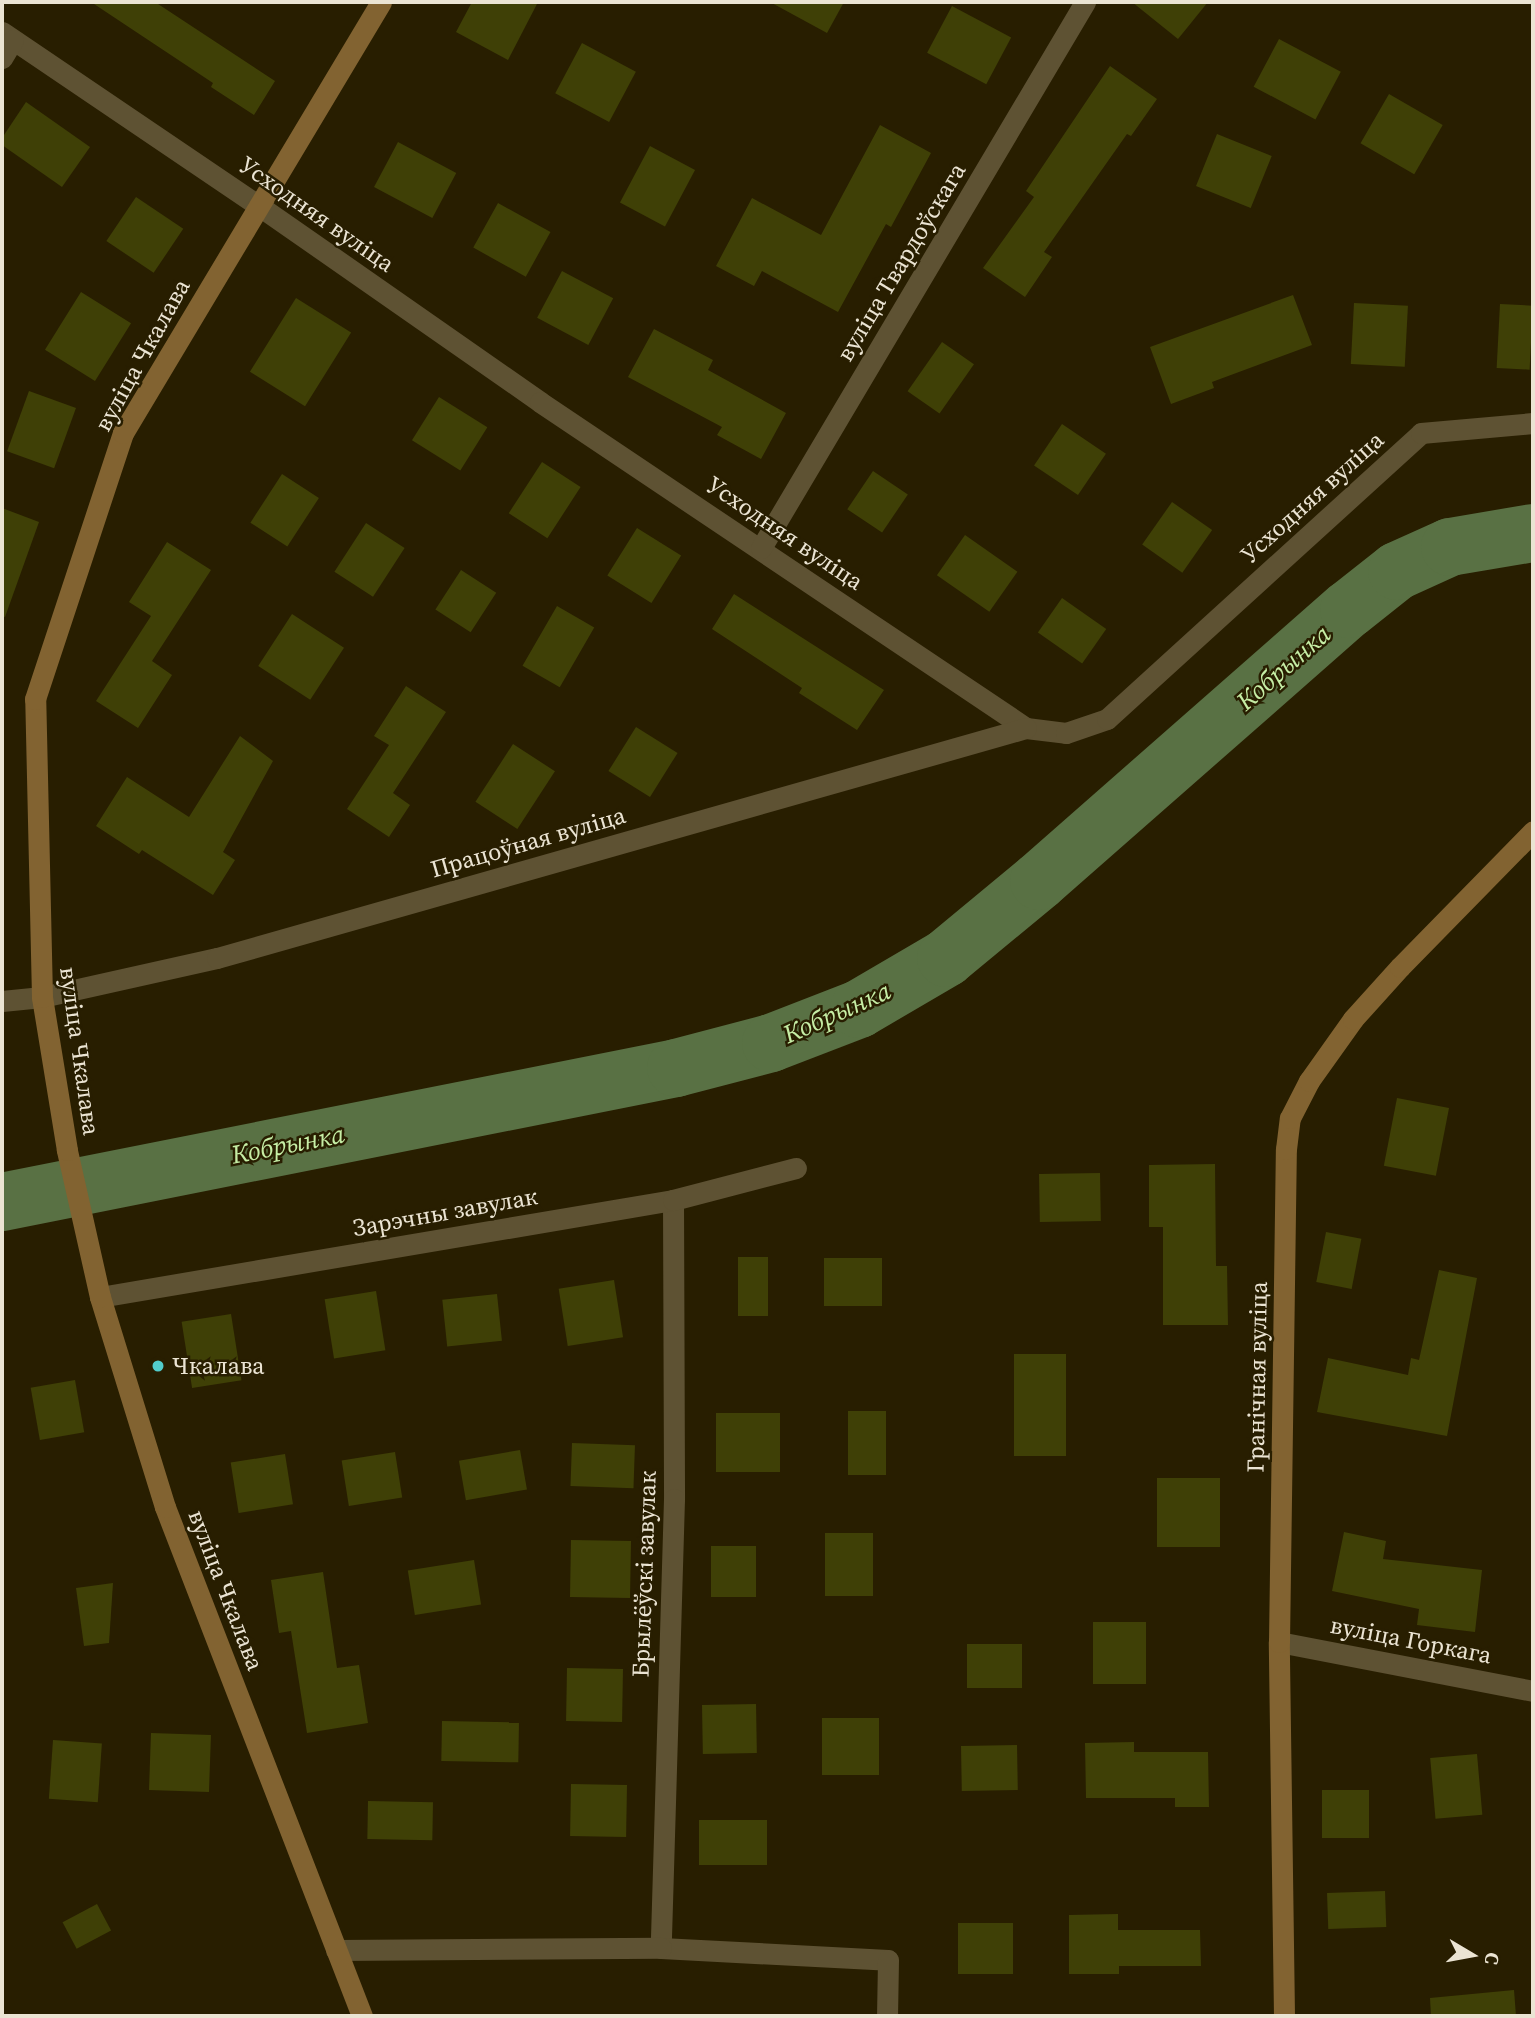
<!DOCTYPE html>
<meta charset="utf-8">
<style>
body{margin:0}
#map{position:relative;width:1535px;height:2018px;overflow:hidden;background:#281e00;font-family:"Source Serif 4",serif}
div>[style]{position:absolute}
.river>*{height:58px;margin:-29px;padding:0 29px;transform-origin:29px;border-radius:29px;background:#597144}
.building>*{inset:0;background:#3f4006;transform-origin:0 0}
.street>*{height:21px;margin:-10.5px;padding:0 10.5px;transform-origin:10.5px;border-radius:10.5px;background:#5e5233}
.secondary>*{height:21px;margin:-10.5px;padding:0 10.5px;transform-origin:10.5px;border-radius:10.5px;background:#826331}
.dots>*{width:19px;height:19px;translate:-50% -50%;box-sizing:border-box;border:4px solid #281e00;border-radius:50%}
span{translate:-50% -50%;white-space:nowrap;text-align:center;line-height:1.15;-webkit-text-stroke:5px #281e00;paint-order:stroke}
.street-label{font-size:24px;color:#ebe4d3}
.poi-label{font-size:24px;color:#ebe4d3}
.left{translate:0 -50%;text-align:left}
.water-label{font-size:26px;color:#c6eea5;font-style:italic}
.frame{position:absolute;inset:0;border:4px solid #ebe4d3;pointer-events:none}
.north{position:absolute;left:1437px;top:1920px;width:70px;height:70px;-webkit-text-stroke:5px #281e00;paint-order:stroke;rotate:100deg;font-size:19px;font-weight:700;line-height:28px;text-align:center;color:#ebe4d3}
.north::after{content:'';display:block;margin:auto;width:24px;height:32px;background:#ebe4d3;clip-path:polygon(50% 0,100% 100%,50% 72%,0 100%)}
</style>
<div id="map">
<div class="river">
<i style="left:2px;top:1202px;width:687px;rotate:-11.24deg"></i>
<i style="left:676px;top:1068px;width:98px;rotate:-14.7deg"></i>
<i style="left:771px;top:1043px;width:94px;rotate:-21.1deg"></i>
<i style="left:859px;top:1009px;width:101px;rotate:-30.4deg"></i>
<i style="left:946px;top:958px;width:121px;rotate:-39.6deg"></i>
<i style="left:1039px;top:881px;width:412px;rotate:-41.3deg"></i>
<i style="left:1349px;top:609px;width:61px;rotate:-38.4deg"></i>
<i style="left:1397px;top:571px;width:58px;rotate:-24.4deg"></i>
<i style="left:1450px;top:547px;width:84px;rotate:-9.6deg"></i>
</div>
<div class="building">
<i style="clip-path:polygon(91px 2px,155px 2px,275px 81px,254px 115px,211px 87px,213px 83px)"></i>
<i style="clip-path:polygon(472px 2px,538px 2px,508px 60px,456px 32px)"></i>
<i style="clip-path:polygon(770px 2px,844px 2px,827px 33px)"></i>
<i style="clip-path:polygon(1132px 2px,1208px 2px,1178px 39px)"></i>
<i style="left:952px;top:6px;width:67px;height:53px;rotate:28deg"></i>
<i style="left:1279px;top:39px;width:70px;height:54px;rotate:28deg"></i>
<i style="left:582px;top:43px;width:61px;height:57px;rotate:28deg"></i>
<i style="clip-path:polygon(1110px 66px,1157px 99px,1131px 136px,1127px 134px,1044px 252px,1052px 257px,1025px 297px,983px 268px,1034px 197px,1026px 191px)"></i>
<i style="left:1389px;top:94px;width:62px;height:57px;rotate:30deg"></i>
<i style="clip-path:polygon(26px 102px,90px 147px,62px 187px,2px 145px,2px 138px)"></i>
<i style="clip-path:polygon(880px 125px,931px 153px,891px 227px,886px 224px,838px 312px,762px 271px,754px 286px,716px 266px,752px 198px,821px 235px)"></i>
<i style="left:1217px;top:134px;width:59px;height:56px;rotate:22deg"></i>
<i style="left:398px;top:142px;width:66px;height:51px;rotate:28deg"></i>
<i style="left:650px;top:146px;width:51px;height:64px;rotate:28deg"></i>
<i style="left:136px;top:197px;width:57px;height:53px;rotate:34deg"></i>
<i style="left:498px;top:203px;width:60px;height:51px;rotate:29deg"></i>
<i style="left:562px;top:271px;width:58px;height:53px;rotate:28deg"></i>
<i style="left:81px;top:292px;width:59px;height:68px;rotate:32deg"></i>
<i style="clip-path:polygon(1293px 295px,1312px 345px,1212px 382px,1214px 388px,1171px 404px,1150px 347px)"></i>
<i style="left:296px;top:298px;width:65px;height:87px;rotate:32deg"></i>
<i style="left:1354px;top:303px;width:54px;height:61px;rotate:3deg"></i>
<i style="left:1500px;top:304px;width:33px;height:64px;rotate:3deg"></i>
<i style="clip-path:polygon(654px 329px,713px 360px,708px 370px,786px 413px,761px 459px,717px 435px,722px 427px,628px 377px)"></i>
<i style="left:942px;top:342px;width:39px;height:60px;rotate:35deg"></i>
<i style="left:29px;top:391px;width:50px;height:64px;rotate:20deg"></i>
<i style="left:439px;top:397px;width:57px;height:51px;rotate:32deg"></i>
<i style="left:1062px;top:424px;width:53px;height:50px;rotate:34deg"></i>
<i style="left:542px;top:462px;width:46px;height:61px;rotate:33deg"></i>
<i style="left:873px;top:471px;width:42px;height:46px;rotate:34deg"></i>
<i style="left:282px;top:474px;width:44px;height:58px;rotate:33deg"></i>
<i style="left:1172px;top:502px;width:49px;height:52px;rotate:35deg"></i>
<i style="clip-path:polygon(2px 508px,39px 522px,5px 617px,2px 616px)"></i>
<i style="left:366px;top:523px;width:46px;height:58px;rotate:33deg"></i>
<i style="left:637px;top:528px;width:52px;height:56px;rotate:32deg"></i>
<i style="left:965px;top:535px;width:64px;height:49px;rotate:35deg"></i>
<i style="clip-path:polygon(167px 542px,211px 570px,152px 661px,172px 675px,138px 728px,96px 701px,151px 616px,129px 602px)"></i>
<i style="left:461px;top:570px;width:42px;height:47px;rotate:33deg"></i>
<i style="clip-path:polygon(734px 594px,884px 690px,857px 730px,799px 693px,802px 688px,712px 629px)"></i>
<i style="left:1062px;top:598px;width:54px;height:42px;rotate:35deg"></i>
<i style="left:557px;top:606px;width:43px;height:69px;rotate:30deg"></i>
<i style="left:292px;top:614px;width:62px;height:62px;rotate:33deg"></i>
<i style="clip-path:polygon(406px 686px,446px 712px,393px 793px,410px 805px,389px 837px,347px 809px,389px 745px,374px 736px)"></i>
<i style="left:636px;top:727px;width:49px;height:52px;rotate:32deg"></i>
<i style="clip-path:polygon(240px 736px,273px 761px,223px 852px,235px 860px,213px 895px,142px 850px,139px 854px,96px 826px,127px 777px,189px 817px)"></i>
<i style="left:513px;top:744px;width:50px;height:69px;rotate:33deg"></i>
<i style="left:1397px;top:1098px;width:53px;height:69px;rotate:11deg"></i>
<i style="clip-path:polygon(1215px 1164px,1216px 1266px,1227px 1266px,1228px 1325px,1163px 1325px,1163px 1227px,1149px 1227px,1149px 1165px)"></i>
<i style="left:1100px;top:1173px;width:48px;height:61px;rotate:89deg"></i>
<i style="left:1326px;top:1232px;width:36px;height:51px;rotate:11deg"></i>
<i style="left:738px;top:1257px;width:30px;height:59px"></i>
<i style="left:824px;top:1258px;width:58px;height:48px"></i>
<i style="clip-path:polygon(1439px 1270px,1477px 1278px,1447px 1436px,1317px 1412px,1328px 1358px,1408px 1375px,1411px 1358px,1419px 1360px)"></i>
<i style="left:614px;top:1280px;width:58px;height:56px;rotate:81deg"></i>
<i style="left:376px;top:1291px;width:60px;height:52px;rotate:81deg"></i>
<i style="left:497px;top:1294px;width:47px;height:55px;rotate:84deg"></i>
<i style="left:231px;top:1314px;width:67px;height:50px;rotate:81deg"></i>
<i style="left:1014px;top:1354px;width:52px;height:102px"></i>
<i style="left:75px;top:1380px;width:53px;height:45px;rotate:80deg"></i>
<i style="left:848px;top:1411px;width:38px;height:64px"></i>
<i style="left:716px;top:1413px;width:64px;height:59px"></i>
<i style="left:572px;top:1443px;width:63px;height:43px;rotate:2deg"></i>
<i style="left:520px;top:1450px;width:40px;height:62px;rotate:80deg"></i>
<i style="left:395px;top:1452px;width:46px;height:54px;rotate:81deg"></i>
<i style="left:285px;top:1454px;width:51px;height:55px;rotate:81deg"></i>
<i style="left:1157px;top:1478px;width:63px;height:69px"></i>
<i style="clip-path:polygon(1344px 1532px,1386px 1541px,1383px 1559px,1482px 1570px,1475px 1632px,1417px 1625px,1419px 1609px,1332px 1591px)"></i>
<i style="left:825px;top:1533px;width:48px;height:63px"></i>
<i style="left:571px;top:1540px;width:60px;height:57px;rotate:1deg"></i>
<i style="left:711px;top:1546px;width:45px;height:51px"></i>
<i style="left:474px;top:1560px;width:45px;height:67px;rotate:81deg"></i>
<i style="clip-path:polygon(323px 1572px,337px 1668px,359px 1665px,368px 1723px,307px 1733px,291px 1631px,279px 1633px,271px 1580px)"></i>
<i style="clip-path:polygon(113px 1583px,109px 1643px,84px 1646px,76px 1588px)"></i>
<i style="left:1146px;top:1622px;width:62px;height:53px;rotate:90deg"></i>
<i style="left:1022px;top:1644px;width:44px;height:55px;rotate:90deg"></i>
<i style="left:567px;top:1668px;width:56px;height:53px;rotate:1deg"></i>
<i style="left:756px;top:1704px;width:49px;height:54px;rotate:89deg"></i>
<i style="left:879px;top:1718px;width:57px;height:57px;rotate:90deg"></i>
<i style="left:442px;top:1721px;width:77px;height:40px;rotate:1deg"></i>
<i style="left:151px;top:1733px;width:60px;height:57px;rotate:2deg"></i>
<i style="left:53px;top:1740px;width:49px;height:59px;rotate:4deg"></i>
<i style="clip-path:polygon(1134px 1742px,1134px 1752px,1208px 1752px,1209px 1807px,1175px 1807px,1175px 1798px,1086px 1798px,1085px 1743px)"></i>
<i style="left:1017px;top:1745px;width:45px;height:56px;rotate:89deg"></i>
<i style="left:1477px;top:1754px;width:61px;height:47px;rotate:85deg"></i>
<i style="left:571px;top:1784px;width:56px;height:52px;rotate:1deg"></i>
<i style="left:1369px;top:1790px;width:48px;height:47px;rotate:90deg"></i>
<i style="left:368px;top:1801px;width:65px;height:38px;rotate:1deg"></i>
<i style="left:767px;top:1820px;width:45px;height:68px;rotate:90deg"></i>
<i style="left:1385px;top:1891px;width:36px;height:58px;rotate:88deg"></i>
<i style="left:97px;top:1904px;width:30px;height:39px;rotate:62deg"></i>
<i style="clip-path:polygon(1118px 1914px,1118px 1930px,1200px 1930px,1201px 1966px,1119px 1966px,1119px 1974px,1069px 1974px,1069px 1915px)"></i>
<i style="left:958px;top:1923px;width:55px;height:51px"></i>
<i style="clip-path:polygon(1514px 1990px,1516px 2016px,1431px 2016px,1430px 1998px)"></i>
</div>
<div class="street">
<i style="left:2px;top:32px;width:309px;rotate:34.1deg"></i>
<i style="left:258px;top:205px;width:344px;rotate:34.9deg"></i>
<i style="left:540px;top:402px;width:585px;rotate:33.85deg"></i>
<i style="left:1026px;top:728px;width:40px;rotate:7.1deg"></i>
<i style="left:1066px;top:733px;width:43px;rotate:-18.9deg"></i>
<i style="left:1107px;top:719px;width:425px;rotate:-42.3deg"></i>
<i style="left:1421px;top:433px;width:112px;rotate:-5.1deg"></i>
<i style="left:2px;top:58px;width:21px;rotate:-59deg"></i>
<i style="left:761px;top:548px;width:635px;rotate:-59.31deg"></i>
<i style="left:2px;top:1001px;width:40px;rotate:-5.7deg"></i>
<i style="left:42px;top:997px;width:179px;rotate:-12.6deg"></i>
<i style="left:217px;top:958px;width:841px;rotate:-15.87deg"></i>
<i style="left:673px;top:1200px;width:299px;rotate:89.8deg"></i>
<i style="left:674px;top:1499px;width:449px;rotate:91.7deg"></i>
<i style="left:661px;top:1948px;width:227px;rotate:3deg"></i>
<i style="left:888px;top:1960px;width:56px;rotate:91deg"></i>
<i style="left:100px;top:1297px;width:581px;rotate:-9.61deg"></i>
<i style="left:673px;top:1200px;width:127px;rotate:-14.6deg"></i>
<i style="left:1279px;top:1642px;width:259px;rotate:10.9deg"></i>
<i style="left:336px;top:1950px;width:325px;rotate:-0.4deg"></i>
</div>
<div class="secondary">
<i style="left:362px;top:2016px;width:546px;rotate:-111.16deg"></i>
<i style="left:165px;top:1507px;width:220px;rotate:-107.2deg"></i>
<i style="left:100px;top:1297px;width:151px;rotate:-102.7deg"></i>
<i style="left:67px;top:1150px;width:155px;rotate:-99.3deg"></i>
<i style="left:42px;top:997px;width:298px;rotate:-91.3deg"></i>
<i style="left:35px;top:699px;width:280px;rotate:-71.7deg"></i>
<i style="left:123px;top:433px;width:502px;rotate:-59.09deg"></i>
<i style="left:1284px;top:2016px;width:374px;rotate:-90.8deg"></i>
<i style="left:1279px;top:1642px;width:493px;rotate:-89.2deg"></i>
<i style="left:1286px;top:1149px;width:31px;rotate:-83deg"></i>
<i style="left:1290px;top:1118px;width:42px;rotate:-62.8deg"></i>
<i style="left:1309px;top:1081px;width:76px;rotate:-54.6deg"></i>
<i style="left:1353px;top:1019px;width:70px;rotate:-47.9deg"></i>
<i style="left:1400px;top:967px;width:190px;rotate:-45.6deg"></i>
</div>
<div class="dots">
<i style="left:158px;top:1366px;background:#52cdcc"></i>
</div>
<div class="street-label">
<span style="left:317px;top:214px;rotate:35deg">Усходняя вуліца</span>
<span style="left:901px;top:262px;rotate:-59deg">вуліца Твардоўскага</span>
<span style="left:142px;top:355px;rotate:-61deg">вуліца Чкалава</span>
<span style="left:1312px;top:497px;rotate:-42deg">Усходняя вуліца</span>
<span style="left:785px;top:533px;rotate:34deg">Усходняя вуліца</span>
<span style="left:528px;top:842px;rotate:-16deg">Працоўная вуліца</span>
<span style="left:80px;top:1051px;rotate:82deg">вуліца Чкалава</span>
<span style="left:445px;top:1212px;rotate:-10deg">Зарэчны завулак</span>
<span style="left:1257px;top:1377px;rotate:-89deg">Гранічная вуліца</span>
<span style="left:644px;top:1574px;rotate:-88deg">Брылёўскі завулак</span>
<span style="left:226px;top:1590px;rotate:69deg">вуліца Чкалава</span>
<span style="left:1411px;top:1640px;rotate:11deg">вуліца Горкага</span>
</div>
<div class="poi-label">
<span class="left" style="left:172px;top:1366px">Чкалава</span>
</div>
<div class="water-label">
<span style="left:1284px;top:668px;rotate:-41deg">Кобрынка</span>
<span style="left:837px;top:1013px;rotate:-24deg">Кобрынка</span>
<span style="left:288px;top:1145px;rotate:-11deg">Кобрынка</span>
</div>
<div class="frame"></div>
<div class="north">С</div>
</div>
